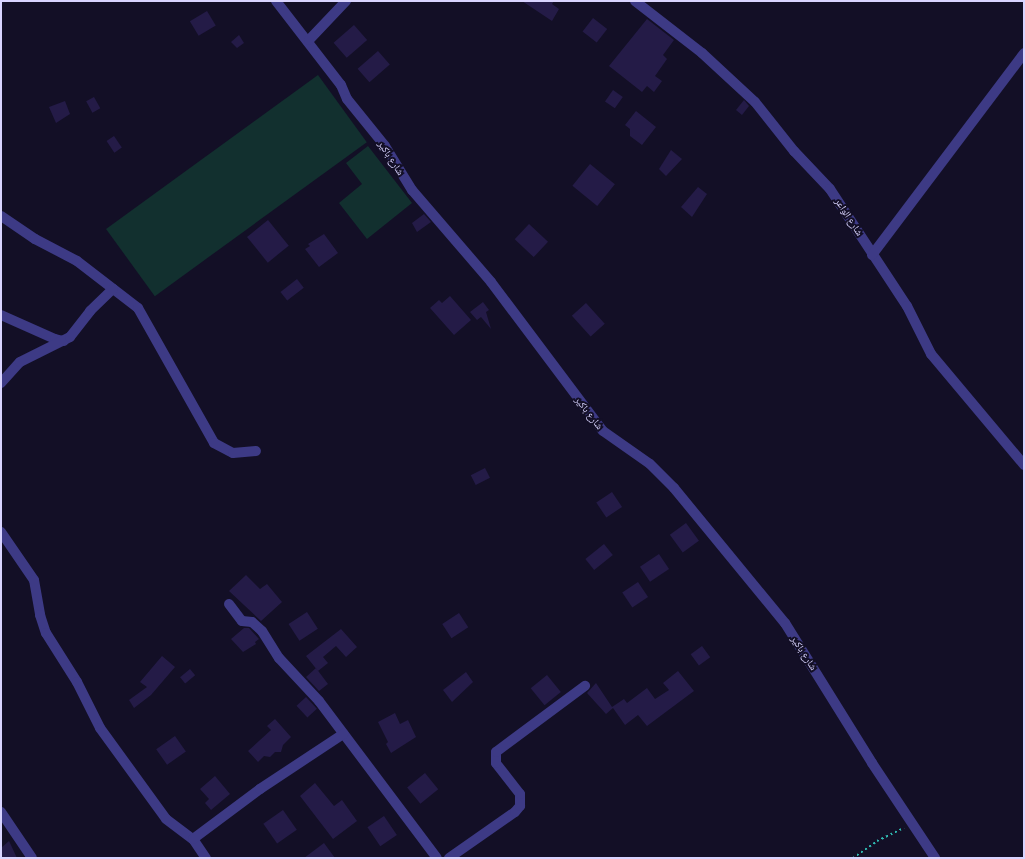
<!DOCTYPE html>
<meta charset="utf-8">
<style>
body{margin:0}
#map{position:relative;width:1025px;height:859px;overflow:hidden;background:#130f26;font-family:"Open Sans","Noto Naskh Arabic",sans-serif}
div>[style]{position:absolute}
.green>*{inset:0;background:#12302f;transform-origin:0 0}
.building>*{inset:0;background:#241b47;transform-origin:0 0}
.path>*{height:2px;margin-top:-1px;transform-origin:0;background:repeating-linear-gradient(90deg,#2fb8b0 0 2px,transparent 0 5px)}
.street>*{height:10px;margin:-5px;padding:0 5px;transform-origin:5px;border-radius:5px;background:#3d3a85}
span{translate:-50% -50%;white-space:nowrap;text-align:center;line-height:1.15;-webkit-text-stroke:4px #130f26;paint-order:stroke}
.street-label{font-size:10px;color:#d9d4ff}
.frame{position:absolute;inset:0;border:2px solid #d9d4ff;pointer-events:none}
</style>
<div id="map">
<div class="green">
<i style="left:318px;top:75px;width:83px;height:262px;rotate:54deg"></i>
<i style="clip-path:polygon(368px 146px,412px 203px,367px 239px,339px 203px,362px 184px,346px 163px)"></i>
</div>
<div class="building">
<i style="clip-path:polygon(522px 1px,554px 1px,552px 4px,559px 9px,552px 21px)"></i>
<i style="left:207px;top:11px;width:17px;height:20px;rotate:59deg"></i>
<i style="left:593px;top:18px;width:18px;height:17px;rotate:38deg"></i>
<i style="clip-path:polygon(647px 19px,674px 40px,663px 55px,667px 59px,655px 76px,662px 81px,654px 92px,647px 86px,642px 92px,609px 66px)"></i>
<i style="left:354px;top:25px;width:20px;height:27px;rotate:49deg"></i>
<i style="clip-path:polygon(239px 35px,244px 43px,237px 48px,231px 42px)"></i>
<i style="left:378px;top:51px;width:18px;height:27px;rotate:49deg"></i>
<i style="left:613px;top:90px;width:12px;height:14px;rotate:35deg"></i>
<i style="left:94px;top:97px;width:13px;height:9px;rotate:61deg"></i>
<i style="clip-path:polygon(744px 100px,749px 106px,742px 115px,736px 110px)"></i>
<i style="clip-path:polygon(65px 101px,70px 114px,56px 123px,49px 107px)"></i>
<i style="clip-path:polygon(636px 111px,656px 127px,642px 145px,630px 136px,630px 129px,625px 125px)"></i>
<i style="left:114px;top:136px;width:14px;height:9px;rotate:56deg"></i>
<i style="clip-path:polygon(671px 150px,682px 159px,666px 176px,659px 169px)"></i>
<i style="left:590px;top:164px;width:32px;height:28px;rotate:39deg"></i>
<i style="clip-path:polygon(698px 187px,707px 194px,692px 217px,681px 207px)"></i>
<i style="clip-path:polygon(424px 214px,431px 222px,417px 232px,412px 223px)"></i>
<i style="left:268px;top:220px;width:33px;height:27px;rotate:51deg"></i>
<i style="left:529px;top:224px;width:26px;height:21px;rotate:43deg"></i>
<i style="clip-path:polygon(324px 234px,338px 253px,319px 267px,305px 249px,310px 246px,308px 244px)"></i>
<i style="left:297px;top:279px;width:11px;height:21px;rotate:52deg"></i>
<i style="clip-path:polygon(450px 296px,471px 320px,454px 335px,430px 308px,439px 300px,442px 303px)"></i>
<i style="clip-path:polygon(483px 302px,489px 310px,486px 312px,491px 329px,481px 317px,477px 320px,470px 312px)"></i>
<i style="left:586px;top:303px;width:28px;height:19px;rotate:48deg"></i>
<i style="left:485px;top:468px;width:11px;height:16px;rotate:63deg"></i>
<i style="left:612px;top:492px;width:18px;height:19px;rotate:56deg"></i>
<i style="left:686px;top:523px;width:22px;height:20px;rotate:54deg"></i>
<i style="left:604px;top:544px;width:14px;height:24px;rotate:51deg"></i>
<i style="left:659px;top:554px;width:18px;height:23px;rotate:56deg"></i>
<i style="clip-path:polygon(246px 575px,260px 589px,267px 584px,282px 602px,261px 621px,229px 591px)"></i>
<i style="left:638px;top:582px;width:18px;height:19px;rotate:56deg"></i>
<i style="left:307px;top:612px;width:20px;height:22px;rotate:57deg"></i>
<i style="left:459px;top:613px;width:17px;height:20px;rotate:57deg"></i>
<i style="clip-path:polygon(244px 628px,249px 628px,259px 639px,255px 642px,256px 644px,243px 652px,231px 639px)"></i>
<i style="clip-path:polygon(341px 629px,357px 647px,346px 657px,336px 646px,323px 657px,328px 663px,318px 671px,306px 656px)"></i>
<i style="left:702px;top:646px;width:14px;height:14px;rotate:54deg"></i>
<i style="clip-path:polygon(162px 656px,175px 667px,151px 695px,134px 708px,129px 700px,147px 687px,140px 682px)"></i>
<i style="clip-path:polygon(316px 668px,328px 684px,319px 691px,306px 677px)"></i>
<i style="left:190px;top:669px;width:8px;height:13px;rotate:50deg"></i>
<i style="clip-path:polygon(678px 671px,694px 691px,647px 726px,638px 715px,625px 725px,613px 708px,606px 714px,587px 693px,596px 683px,612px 707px,624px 699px,627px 703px,647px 688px,655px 699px,669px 690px,663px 683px)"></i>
<i style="clip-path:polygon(466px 672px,473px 682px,452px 702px,443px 690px)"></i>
<i style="left:547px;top:675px;width:22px;height:21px;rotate:51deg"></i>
<i style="left:306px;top:697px;width:16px;height:13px;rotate:47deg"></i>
<i style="clip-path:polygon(395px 713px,400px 724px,408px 720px,416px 737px,391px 753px,386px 744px,388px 742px,378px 722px)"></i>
<i style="clip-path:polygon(275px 719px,291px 737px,283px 745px,281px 752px,275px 752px,270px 757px,264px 756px,258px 762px,248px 751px,271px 730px,267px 726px)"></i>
<i style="left:175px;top:736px;width:19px;height:23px;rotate:55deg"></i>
<i style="left:425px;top:773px;width:21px;height:23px;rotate:51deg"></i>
<i style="clip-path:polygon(215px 776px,230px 794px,211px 810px,205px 803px,209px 799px,200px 789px)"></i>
<i style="clip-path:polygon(315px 783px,334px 806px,342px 800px,357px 821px,333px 839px,300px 796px)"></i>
<i style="left:283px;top:810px;width:24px;height:24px;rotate:55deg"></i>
<i style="left:384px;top:816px;width:23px;height:20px;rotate:56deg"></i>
<i style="clip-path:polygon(9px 841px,17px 858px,1px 858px,1px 848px)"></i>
<i style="clip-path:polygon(324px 843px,335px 858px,304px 858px)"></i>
</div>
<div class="path">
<i style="left:853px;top:858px;width:29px;rotate:-35deg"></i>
<i style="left:877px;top:841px;width:30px;rotate:-26deg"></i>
</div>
<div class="street">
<i style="left:276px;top:1px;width:106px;rotate:52.3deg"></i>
<i style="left:341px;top:85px;width:15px;rotate:67deg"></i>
<i style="left:347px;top:99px;width:60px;rotate:51deg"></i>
<i style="left:385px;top:146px;width:52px;rotate:58.5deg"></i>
<i style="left:412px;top:190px;width:121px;rotate:49.3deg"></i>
<i style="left:491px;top:282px;width:186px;rotate:53.1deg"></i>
<i style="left:603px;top:431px;width:57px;rotate:35.1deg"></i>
<i style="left:650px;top:464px;width:34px;rotate:45deg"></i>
<i style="left:674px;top:488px;width:175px;rotate:50.6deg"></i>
<i style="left:785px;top:623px;width:165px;rotate:58.1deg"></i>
<i style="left:872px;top:763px;width:114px;rotate:56.4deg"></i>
<i style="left:635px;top:1px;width:85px;rotate:37.8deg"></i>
<i style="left:702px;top:53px;width:72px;rotate:42.8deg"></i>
<i style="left:755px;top:102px;width:63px;rotate:51.5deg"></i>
<i style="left:794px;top:151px;width:52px;rotate:46.5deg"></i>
<i style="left:830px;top:189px;width:140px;rotate:56.7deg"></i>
<i style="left:907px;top:306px;width:54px;rotate:63.4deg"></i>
<i style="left:931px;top:354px;width:145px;rotate:50deg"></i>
<i style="left:309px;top:40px;width:54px;rotate:-46.5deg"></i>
<i style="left:1px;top:216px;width:41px;rotate:34.1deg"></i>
<i style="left:35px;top:239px;width:47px;rotate:27.6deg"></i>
<i style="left:77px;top:261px;width:77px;rotate:37.6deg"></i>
<i style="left:138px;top:308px;width:155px;rotate:60.6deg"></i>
<i style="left:214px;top:443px;width:21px;rotate:28deg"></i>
<i style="left:233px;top:453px;width:23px;rotate:-5deg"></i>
<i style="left:872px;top:255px;width:253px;rotate:-53deg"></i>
<i style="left:1px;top:315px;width:59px;rotate:24deg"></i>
<i style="left:55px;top:339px;width:9px;rotate:13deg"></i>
<i style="left:1px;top:383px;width:28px;rotate:-48deg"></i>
<i style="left:20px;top:362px;width:56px;rotate:-26.6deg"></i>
<i style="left:70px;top:337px;width:33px;rotate:-52deg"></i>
<i style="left:90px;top:311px;width:32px;rotate:-44deg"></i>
<i style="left:1px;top:532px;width:58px;rotate:55.5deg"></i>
<i style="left:34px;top:580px;width:36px;rotate:80deg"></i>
<i style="left:40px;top:615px;width:19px;rotate:72deg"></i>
<i style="left:46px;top:633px;width:58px;rotate:57.7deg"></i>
<i style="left:77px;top:682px;width:51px;rotate:63.4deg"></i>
<i style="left:100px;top:728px;width:112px;rotate:54deg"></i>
<i style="left:166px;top:819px;width:34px;rotate:37deg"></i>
<i style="left:193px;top:839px;width:23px;rotate:56deg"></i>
<i style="left:229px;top:604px;width:21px;rotate:53deg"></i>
<i style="left:242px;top:621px;width:10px;rotate:6deg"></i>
<i style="left:252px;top:622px;width:13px;rotate:42deg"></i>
<i style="left:262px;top:631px;width:32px;rotate:58deg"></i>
<i style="left:279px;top:658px;width:59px;rotate:47.1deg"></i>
<i style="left:319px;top:701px;width:196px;rotate:53.1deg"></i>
<i style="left:1px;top:812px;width:55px;rotate:56deg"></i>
<i style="left:193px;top:839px;width:84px;rotate:-36.7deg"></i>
<i style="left:260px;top:789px;width:100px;rotate:-33.5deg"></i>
<i style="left:449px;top:858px;width:80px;rotate:-34.9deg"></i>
<i style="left:515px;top:812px;width:8px;rotate:-50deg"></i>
<i style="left:520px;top:806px;width:12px;rotate:-90deg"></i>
<i style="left:520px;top:794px;width:39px;rotate:-128deg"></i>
<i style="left:496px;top:763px;width:11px;rotate:-90deg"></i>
<i style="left:496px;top:752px;width:111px;rotate:-36.6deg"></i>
</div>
<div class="street-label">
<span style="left:391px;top:158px;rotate:57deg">شارع باكير</span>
<span style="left:849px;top:217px;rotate:57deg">شارع الواعر</span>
<span style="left:589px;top:413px;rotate:52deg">شارع باكير</span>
<span style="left:804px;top:653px;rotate:57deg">شارع باكير</span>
</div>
<div class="frame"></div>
</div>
